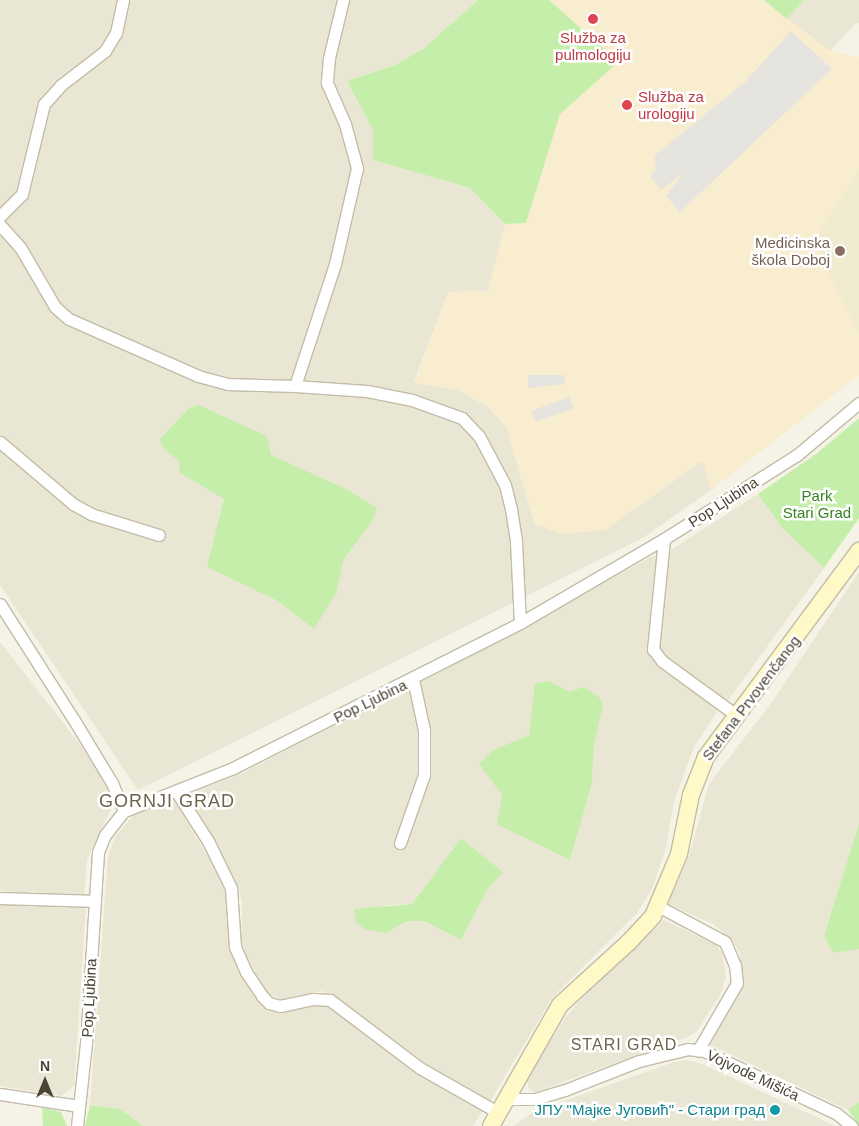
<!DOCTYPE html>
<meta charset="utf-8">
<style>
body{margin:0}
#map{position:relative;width:859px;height:1126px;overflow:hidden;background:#f5f3e6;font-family:Arial,sans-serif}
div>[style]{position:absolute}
.residential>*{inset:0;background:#eae6d4}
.commercial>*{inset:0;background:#f9edcf}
.education>*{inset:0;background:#f0ebcf}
.green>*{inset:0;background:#c6eeab}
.parking>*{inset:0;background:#e6e4df;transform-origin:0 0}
.roads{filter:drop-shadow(1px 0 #c2bca8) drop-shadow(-1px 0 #c2bca8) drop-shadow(0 1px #c2bca8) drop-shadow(0 -1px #c2bca8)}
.street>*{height:11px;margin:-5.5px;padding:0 5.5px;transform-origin:5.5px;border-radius:5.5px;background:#fff}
.secondary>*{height:16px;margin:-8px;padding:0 8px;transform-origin:8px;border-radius:8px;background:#fff9c7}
.dots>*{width:14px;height:14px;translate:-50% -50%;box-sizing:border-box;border:2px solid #fff;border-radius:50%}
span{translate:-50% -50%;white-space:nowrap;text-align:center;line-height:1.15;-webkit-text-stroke:5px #fff;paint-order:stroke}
.health-label{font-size:15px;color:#be3a42}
.left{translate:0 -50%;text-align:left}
.education-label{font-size:15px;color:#785e54}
.right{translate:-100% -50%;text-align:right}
.park-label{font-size:15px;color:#388221}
.street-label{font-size:15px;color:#494435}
.culture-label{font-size:15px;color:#0d838f}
.neighbourhood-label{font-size:16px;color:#6d644b;letter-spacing:1px}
.quarter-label{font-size:18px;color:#6d644b;letter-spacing:1px}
.north{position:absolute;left:20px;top:1056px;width:50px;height:50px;-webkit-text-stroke:4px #fff;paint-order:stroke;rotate:0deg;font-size:14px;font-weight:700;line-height:20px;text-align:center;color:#494435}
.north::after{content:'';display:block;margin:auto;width:18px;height:22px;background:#494435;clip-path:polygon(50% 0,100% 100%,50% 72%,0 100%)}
</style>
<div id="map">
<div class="residential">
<i style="clip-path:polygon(0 0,478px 0,423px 49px,395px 65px,347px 81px,373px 130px,373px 160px,470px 188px,505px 224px,488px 291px,448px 292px,414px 382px,458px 390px,487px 406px,506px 426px,535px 525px,605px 530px,703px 460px,711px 490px,641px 539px,138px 790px,0 585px)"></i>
<i style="clip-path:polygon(804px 0,859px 0,859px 23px,855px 24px,830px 51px,787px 19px)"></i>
<i style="clip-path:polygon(758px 494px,782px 528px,824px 568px,727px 702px,662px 656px,658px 648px,669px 551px)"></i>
<i style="clip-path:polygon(evenodd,653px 556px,658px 556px,647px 643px,652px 658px,718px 710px,694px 747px,674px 801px,666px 848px,652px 889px,637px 913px,552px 998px,489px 1103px,452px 1082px,332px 995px,322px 991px,283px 1000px,268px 994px,241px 949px,242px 901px,235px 879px,189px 799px,189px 794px,242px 773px,432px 676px,653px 556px,549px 681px,568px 691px,585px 687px,603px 707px,594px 745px,592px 783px,497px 824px,502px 795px,493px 750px,529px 735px,536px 683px,549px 681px,653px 556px,461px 838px,502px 872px,487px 890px,461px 940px,424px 921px,407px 921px,383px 905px,412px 904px,461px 838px)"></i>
<i style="clip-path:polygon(859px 572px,859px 823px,824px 936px,833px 953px,859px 949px,859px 1102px,848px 1110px,709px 1044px,743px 985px,739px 952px,733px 941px,713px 924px,668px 904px,689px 856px,709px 784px,772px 702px)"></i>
<i style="clip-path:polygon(0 642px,79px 743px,99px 773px,109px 793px,111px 809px,87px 859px,84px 895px,0 891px)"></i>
<i style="clip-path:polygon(175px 801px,225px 886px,233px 954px,253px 995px,273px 1010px,326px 1003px,411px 1067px,482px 1111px,473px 1126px,144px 1126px,120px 1109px,90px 1105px,108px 856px,115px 837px,136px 812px)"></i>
<i style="clip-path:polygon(0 902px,86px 905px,74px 1086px,61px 1096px,0 1086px)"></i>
<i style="clip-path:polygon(664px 920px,716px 945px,722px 953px,726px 977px,720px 995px,697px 1031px,690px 1036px,535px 1092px,529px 1088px,526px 1077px,566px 1017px,588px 991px)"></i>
<i style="clip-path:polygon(688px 1060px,705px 1065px,835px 1126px,513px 1126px,532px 1113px,553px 1105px,674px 1062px)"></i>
</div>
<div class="commercial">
<i style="clip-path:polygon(549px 0,764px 0,830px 51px,859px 57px,859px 170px,816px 238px,859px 334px,859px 375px,711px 490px,702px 460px,605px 530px,562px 534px,535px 524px,506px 426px,487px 406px,458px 390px,415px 383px,448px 292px,488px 291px,505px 224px,526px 223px,560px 114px,614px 65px,603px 48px)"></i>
</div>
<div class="education">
<i style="clip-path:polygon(859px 170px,859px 334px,825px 264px,816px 238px)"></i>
</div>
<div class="green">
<i style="clip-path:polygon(478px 0,549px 0,603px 48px,615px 65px,560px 114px,526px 223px,505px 224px,470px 188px,373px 160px,373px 130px,347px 81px,395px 65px,423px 49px)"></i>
<i style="clip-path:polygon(764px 0,804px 0,787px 19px)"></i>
<i style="clip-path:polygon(198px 405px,267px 436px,271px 455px,346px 489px,377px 508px,374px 518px,344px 559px,336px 593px,314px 629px,278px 601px,207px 567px,224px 499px,180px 473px,179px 461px,164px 449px,160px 439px,188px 409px)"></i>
<i style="clip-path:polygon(859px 418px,859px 518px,824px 568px,782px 528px,758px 494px,816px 454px)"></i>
<i style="clip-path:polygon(549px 681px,568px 691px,585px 687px,600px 698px,603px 707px,594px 745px,592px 783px,570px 860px,497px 824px,502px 795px,479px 764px,493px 750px,529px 735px,535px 683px)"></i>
<i style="clip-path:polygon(859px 823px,859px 949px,833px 953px,824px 936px)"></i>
<i style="clip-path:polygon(461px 838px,503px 872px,487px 890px,461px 940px,424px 921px,407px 921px,386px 933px,364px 929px,356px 922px,354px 909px,412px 904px)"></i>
<i style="clip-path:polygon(859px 1102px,859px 1125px,848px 1110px)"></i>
<i style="clip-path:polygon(90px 1105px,120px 1109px,144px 1126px,85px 1126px)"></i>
<i style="clip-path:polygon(42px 1107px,61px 1112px,67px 1126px,43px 1126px)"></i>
</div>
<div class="parking">
<i style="clip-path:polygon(791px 31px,832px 69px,680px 212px,666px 196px,683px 173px,661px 190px,650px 176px,656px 170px,654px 156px,745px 82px)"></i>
<i style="clip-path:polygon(528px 375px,564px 375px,565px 384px,528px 388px)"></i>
<i style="left:569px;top:397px;width:12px;height:40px;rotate:70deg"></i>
</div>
<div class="roads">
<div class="street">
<i style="left:343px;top:0;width:60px;rotate:103.6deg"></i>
<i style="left:329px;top:58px;width:25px;rotate:95deg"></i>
<i style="left:327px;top:83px;width:45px;rotate:66.3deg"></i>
<i style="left:345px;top:124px;width:46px;rotate:74.7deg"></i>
<i style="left:357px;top:168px;width:98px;rotate:102.9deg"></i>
<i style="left:335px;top:264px;width:128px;rotate:108.2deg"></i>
<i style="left:295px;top:386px;width:72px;rotate:4deg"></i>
<i style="left:367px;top:391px;width:46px;rotate:11.3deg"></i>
<i style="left:412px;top:400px;width:53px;rotate:19.8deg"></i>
<i style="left:462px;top:418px;width:25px;rotate:47deg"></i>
<i style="left:479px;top:436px;width:55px;rotate:62deg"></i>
<i style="left:505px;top:485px;width:25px;rotate:76deg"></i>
<i style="left:511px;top:509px;width:33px;rotate:81deg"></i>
<i style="left:516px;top:542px;width:81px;rotate:87.2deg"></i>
<i style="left:0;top:216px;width:31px;rotate:-45deg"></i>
<i style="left:22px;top:194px;width:93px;rotate:-76.3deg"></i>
<i style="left:44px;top:104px;width:25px;rotate:-48deg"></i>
<i style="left:61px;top:85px;width:56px;rotate:-37.7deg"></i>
<i style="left:105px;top:51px;width:21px;rotate:-59deg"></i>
<i style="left:116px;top:33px;width:34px;rotate:-78deg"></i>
<i style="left:0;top:225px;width:30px;rotate:48deg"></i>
<i style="left:20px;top:247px;width:69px;rotate:59.7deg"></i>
<i style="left:55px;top:307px;width:18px;rotate:41deg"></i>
<i style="left:69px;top:319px;width:141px;rotate:23.8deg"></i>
<i style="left:198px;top:376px;width:30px;rotate:15deg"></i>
<i style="left:227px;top:384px;width:68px;rotate:1.7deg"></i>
<i style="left:0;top:442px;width:96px;rotate:40.3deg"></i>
<i style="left:73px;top:504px;width:21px;rotate:29deg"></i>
<i style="left:91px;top:514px;width:71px;rotate:17.2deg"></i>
<i style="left:664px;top:539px;width:111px;rotate:95.7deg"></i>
<i style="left:653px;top:649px;width:15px;rotate:53deg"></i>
<i style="left:662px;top:661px;width:92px;rotate:36.1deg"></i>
<i style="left:0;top:604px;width:138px;rotate:57.5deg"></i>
<i style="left:74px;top:720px;width:74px;rotate:58.9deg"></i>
<i style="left:112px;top:783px;width:30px;rotate:67deg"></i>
<i style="left:176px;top:791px;width:59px;rotate:57.4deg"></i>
<i style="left:208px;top:841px;width:52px;rotate:63.9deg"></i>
<i style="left:231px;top:888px;width:59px;rotate:86.1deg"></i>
<i style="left:235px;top:947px;width:27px;rotate:66deg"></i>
<i style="left:246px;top:972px;width:29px;rotate:56deg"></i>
<i style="left:262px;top:996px;width:10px;rotate:45deg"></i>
<i style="left:269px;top:1003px;width:11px;rotate:15deg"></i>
<i style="left:280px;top:1006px;width:34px;rotate:-12deg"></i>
<i style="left:313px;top:999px;width:17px;rotate:3deg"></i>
<i style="left:330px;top:1000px;width:113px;rotate:37.1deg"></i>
<i style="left:420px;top:1068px;width:91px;rotate:29.7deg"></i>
<i style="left:400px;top:843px;width:72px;rotate:-70.6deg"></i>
<i style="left:424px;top:775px;width:45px;rotate:-90deg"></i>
<i style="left:424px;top:730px;width:52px;rotate:-102.2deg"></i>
<i style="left:0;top:898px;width:93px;rotate:1.8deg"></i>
<i style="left:658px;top:906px;width:76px;rotate:28.2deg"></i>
<i style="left:725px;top:942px;width:25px;rotate:67deg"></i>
<i style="left:735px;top:965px;width:18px;rotate:84deg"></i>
<i style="left:737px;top:983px;width:78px;rotate:120.2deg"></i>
<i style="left:0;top:1094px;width:80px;rotate:8.6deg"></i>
<i style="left:506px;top:1099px;width:29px"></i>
<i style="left:535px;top:1099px;width:31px;rotate:-17deg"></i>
<i style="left:565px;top:1090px;width:79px;rotate:-21.4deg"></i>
<i style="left:639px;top:1061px;width:50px;rotate:-13.8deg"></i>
<i style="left:688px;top:1049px;width:16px;rotate:7deg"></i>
<i style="left:704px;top:1051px;width:147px;rotate:25.3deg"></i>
<i style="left:837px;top:1114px;width:19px;rotate:39deg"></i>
<i style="left:77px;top:1126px;width:83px;rotate:-83.8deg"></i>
<i style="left:86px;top:1043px;width:191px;rotate:-86.4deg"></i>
<i style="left:98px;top:852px;width:18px;rotate:-68deg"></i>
<i style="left:105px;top:835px;width:31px;rotate:-52deg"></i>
<i style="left:124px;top:811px;width:117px;rotate:-21.5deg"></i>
<i style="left:233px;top:768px;width:322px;rotate:-26.8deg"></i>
<i style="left:520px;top:623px;width:167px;rotate:-30.3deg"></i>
<i style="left:664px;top:539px;width:157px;rotate:-32.3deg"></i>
<i style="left:797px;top:455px;width:81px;rotate:-40deg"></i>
</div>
<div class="secondary">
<i style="left:491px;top:1126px;width:139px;rotate:-60.3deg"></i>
<i style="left:560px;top:1005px;width:92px;rotate:-42.4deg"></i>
<i style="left:628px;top:943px;width:37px;rotate:-47deg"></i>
<i style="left:653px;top:916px;width:67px;rotate:-67.2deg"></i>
<i style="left:679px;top:854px;width:60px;rotate:-78.5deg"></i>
<i style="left:691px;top:795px;width:41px;rotate:-68.5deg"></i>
<i style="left:706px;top:757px;width:257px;rotate:-53.4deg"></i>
</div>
</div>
<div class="dots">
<i style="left:593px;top:19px;background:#e0444e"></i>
<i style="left:627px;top:105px;background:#e0444e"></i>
<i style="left:840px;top:251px;background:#8d6e63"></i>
<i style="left:775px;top:1110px;background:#0f9aa8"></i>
</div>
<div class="health-label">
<span style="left:593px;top:46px">Služba za<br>pulmologiju</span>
<span class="left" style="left:638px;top:105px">Služba za<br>urologiju</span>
</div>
<div class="education-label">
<span class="right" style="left:830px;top:251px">Medicinska<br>škola Doboj</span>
</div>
<div class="park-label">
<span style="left:817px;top:504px">Park<br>Stari Grad</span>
</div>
<div class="street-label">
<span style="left:723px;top:502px;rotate:-33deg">Pop Ljubina</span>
<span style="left:751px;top:698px;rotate:-53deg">Stefana Prvovenčanog</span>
<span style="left:370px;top:701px;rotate:-26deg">Pop Ljubina</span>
<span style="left:89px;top:998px;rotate:-87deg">Pop Ljubina</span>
<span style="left:753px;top:1075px;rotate:25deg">Vojvode Mišića</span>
</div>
<div class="culture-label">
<span class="right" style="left:765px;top:1110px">ЈПУ "Мајке Југовић" - Стари град</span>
</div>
<div class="neighbourhood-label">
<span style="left:624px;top:1045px">STARI GRAD</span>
</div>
<div class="quarter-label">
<span style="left:167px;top:801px">GORNJI GRAD</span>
</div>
<div class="north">N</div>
</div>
